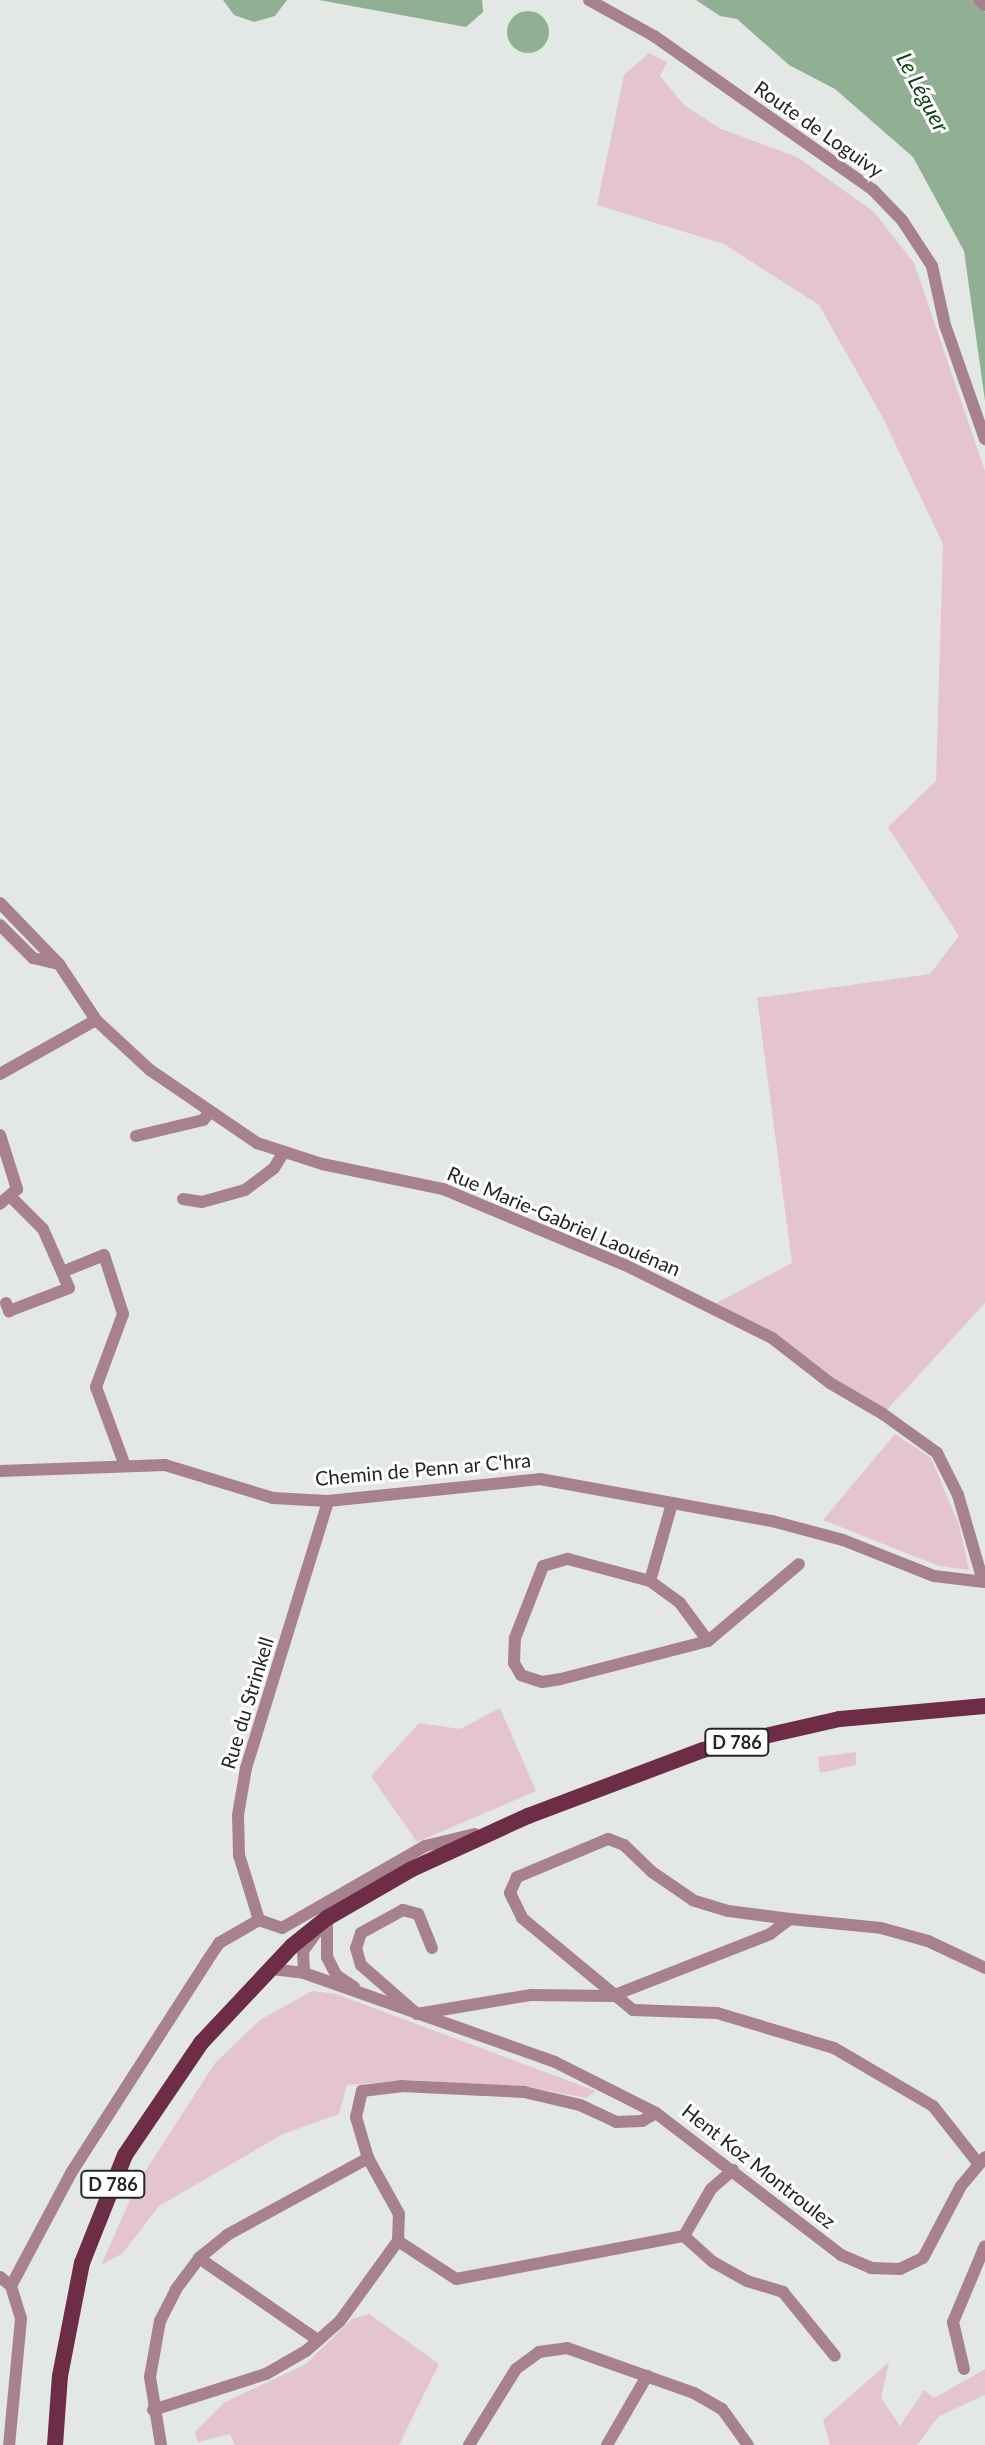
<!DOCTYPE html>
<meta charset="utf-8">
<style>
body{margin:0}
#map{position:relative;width:985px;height:2445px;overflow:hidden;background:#e3e8e4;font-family:Lato,sans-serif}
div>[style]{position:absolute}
.green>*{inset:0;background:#e4c4ce}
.water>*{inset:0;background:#91b093}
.round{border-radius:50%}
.minor>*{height:12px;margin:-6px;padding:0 6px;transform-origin:6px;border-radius:6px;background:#a8818e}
.major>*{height:16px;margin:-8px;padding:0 8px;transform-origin:8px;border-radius:8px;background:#6d2d47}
span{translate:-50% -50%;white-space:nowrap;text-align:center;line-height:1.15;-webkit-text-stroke:6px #fff;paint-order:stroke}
.shield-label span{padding:2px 6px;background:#fff;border:2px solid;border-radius:6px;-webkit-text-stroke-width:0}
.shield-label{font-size:18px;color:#252625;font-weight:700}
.street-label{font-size:20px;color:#252625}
.water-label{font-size:22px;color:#0d3f18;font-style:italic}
</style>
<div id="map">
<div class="green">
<i style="clip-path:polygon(649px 53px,667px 62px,660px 76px,684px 105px,721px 129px,797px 157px,874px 212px,914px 263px,985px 471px,985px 1303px,883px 1414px,711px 1306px,792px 1263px,757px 998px,930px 974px,959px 936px,888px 827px,936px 781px,943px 544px,882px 416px,819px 305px,724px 244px,597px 205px,624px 75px)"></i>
<i style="clip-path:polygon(895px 1434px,931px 1458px,959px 1525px,969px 1570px,939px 1566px,823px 1520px)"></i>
<i style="clip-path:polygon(500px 1708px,536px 1791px,417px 1842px,371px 1776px,419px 1723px,460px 1729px)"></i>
<i style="clip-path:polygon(856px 1752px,856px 1765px,820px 1773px,818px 1757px)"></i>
<i style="clip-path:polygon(312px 1991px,336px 1994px,596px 2091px,586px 2098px,530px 2087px,407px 2080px,347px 2085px,339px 2114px,283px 2134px,159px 2206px,123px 2253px,101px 2265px,137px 2184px,215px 2063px,260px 2020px)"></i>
<i style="clip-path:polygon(369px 2314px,439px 2364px,399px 2445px,235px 2445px,230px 2434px,198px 2442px,195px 2432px,225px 2402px,306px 2364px,352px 2319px)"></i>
<i style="clip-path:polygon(889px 2362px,881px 2398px,900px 2426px,924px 2390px,934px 2398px,985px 2369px,985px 2395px,939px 2416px,917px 2445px,830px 2445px,823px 2420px)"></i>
</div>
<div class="water">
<i style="clip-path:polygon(223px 0,287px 0,275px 16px,254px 22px,234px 15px)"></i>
<i style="clip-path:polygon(319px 0,482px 0,483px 12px,466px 27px)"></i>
<i style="clip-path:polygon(696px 0,972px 0,985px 12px,985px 401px,964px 251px,913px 157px,835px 89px,789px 65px,737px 19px,720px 16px)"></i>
<i class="round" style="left:507px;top:11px;width:42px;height:42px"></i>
</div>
<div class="minor">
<i style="left:589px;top:0;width:74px;rotate:29deg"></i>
<i style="left:654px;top:36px;width:268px;rotate:35.1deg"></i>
<i style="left:873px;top:190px;width:42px;rotate:46deg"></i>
<i style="left:902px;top:220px;width:55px;rotate:56.9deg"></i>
<i style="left:932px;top:266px;width:60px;rotate:77.6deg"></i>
<i style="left:945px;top:325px;width:121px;rotate:70.7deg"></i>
<i style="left:979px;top:0;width:8px;rotate:40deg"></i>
<i style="left:0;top:903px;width:85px;rotate:46deg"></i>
<i style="left:59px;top:964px;width:67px;rotate:56.5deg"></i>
<i style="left:96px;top:1020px;width:74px;rotate:42.8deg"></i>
<i style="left:150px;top:1070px;width:130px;rotate:34.3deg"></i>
<i style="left:257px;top:1143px;width:68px;rotate:17.9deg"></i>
<i style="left:322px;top:1164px;width:124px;rotate:11.7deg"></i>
<i style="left:443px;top:1189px;width:197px;rotate:22.7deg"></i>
<i style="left:625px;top:1265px;width:164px;rotate:26.4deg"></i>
<i style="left:772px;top:1338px;width:73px;rotate:37.8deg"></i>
<i style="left:830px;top:1383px;width:61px;rotate:30.3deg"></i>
<i style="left:883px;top:1414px;width:67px;rotate:35.8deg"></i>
<i style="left:937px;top:1453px;width:47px;rotate:63.4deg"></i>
<i style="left:958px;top:1495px;width:90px;rotate:73.8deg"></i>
<i style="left:0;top:925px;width:47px;rotate:45deg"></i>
<i style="left:33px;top:958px;width:27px;rotate:13deg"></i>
<i style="left:0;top:1074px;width:110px;rotate:-29.4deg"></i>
<i style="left:0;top:1135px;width:57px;rotate:72.5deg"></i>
<i style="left:17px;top:1189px;width:23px;rotate:139deg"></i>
<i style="left:136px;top:1136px;width:69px;rotate:-13.4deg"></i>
<i style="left:203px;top:1120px;width:9px;rotate:-49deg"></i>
<i style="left:183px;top:1199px;width:19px;rotate:9deg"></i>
<i style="left:202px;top:1202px;width:45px;rotate:-15.6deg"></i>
<i style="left:245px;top:1190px;width:36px;rotate:-37deg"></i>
<i style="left:274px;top:1168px;width:19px;rotate:-58deg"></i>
<i style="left:62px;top:1272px;width:45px;rotate:-22deg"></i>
<i style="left:104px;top:1255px;width:62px;rotate:72.1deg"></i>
<i style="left:123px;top:1314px;width:78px;rotate:110.3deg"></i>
<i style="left:96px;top:1387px;width:81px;rotate:69.8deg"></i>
<i style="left:6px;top:1303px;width:9px;rotate:69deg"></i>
<i style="left:9px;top:1311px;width:64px;rotate:-21deg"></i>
<i style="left:69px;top:1288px;width:64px;rotate:-113.8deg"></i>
<i style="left:43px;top:1229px;width:45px;rotate:-135deg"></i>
<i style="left:0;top:1471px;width:165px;rotate:-2.1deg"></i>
<i style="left:165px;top:1465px;width:113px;rotate:17deg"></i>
<i style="left:273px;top:1498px;width:55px;rotate:3.1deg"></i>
<i style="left:328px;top:1501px;width:213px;rotate:-5.9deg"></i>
<i style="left:540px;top:1479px;width:236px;rotate:10.3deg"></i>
<i style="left:772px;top:1521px;width:73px;rotate:15deg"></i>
<i style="left:843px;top:1540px;width:98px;rotate:21.6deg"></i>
<i style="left:934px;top:1576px;width:51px;rotate:6.7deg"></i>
<i style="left:650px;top:1581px;width:37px;rotate:36deg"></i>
<i style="left:680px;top:1603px;width:47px;rotate:53.6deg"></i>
<i style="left:708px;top:1641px;width:152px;rotate:165.5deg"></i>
<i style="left:561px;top:1679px;width:19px;rotate:171deg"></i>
<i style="left:542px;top:1682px;width:22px;rotate:-162deg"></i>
<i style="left:521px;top:1675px;width:14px;rotate:-120deg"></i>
<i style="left:514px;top:1663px;width:25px;rotate:-88deg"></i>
<i style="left:515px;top:1638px;width:77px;rotate:-68.7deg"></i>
<i style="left:543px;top:1566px;width:26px;rotate:-16deg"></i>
<i style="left:568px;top:1559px;width:85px;rotate:15deg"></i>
<i style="left:650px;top:1581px;width:81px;rotate:-74.2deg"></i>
<i style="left:708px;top:1641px;width:119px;rotate:-40.2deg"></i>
<i style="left:327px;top:1918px;width:39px;rotate:90deg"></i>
<i style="left:327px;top:1957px;width:20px;rotate:63deg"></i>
<i style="left:336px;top:1975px;width:22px;rotate:34deg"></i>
<i style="left:790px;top:1919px;width:63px;rotate:-172.6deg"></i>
<i style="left:728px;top:1911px;width:37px;rotate:-163deg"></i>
<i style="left:693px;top:1900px;width:50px;rotate:-145.7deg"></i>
<i style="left:652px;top:1872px;width:39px;rotate:-136deg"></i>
<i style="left:624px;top:1845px;width:17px;rotate:-159deg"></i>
<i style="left:608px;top:1839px;width:99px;rotate:157.3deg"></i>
<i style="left:517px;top:1877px;width:17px;rotate:114deg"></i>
<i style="left:510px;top:1893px;width:28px;rotate:64deg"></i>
<i style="left:522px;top:1918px;width:144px;rotate:39.7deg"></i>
<i style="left:633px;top:2010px;width:84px;rotate:2deg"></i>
<i style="left:717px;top:2013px;width:122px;rotate:16.7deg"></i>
<i style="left:834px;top:2048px;width:115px;rotate:30.4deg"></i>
<i style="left:933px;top:2106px;width:73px;rotate:51.7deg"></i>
<i style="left:259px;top:1920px;width:68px;rotate:-107.1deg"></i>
<i style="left:239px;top:1855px;width:40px;rotate:-91.4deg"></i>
<i style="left:238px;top:1815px;width:48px;rotate:-80.3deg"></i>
<i style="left:246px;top:1768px;width:279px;rotate:-72.9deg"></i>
<i style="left:259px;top:1920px;width:24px;rotate:19deg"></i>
<i style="left:282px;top:1928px;width:165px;rotate:-29.8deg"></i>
<i style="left:425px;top:1846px;width:51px;rotate:-13.5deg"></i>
<i style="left:319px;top:1929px;width:27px;rotate:126deg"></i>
<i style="left:303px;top:1951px;width:22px;rotate:87deg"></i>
<i style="left:304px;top:1973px;width:266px;rotate:19.5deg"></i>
<i style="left:555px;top:2062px;width:113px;rotate:26.8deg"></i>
<i style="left:656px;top:2113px;width:233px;rotate:37.5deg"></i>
<i style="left:841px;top:2255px;width:33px;rotate:23deg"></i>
<i style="left:871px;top:2268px;width:29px;rotate:2deg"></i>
<i style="left:900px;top:2269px;width:25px;rotate:-26deg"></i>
<i style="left:923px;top:2258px;width:81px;rotate:-62.2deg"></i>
<i style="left:961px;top:2186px;width:38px;rotate:-50deg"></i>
<i style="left:432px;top:1948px;width:37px;rotate:-112deg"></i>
<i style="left:418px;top:1914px;width:16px;rotate:-165deg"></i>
<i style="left:403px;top:1910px;width:48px;rotate:151.3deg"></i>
<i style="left:361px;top:1933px;width:16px;rotate:108deg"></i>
<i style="left:356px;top:1948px;width:18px;rotate:74deg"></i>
<i style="left:361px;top:1965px;width:74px;rotate:41.2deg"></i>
<i style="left:417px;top:2014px;width:116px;rotate:-9.5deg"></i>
<i style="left:531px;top:1995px;width:81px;rotate:0.7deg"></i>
<i style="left:612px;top:1996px;width:170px;rotate:-21.4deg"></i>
<i style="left:770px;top:1934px;width:25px;rotate:-37deg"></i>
<i style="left:790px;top:1919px;width:91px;rotate:5.6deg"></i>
<i style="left:881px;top:1928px;width:49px;rotate:15.5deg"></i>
<i style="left:928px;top:1941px;width:63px;rotate:25.3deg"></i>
<i style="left:272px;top:1969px;width:32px;rotate:7deg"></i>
<i style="left:684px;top:2236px;width:39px;rotate:42deg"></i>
<i style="left:713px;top:2262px;width:39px;rotate:29deg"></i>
<i style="left:747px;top:2281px;width:38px;rotate:17deg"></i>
<i style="left:783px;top:2292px;width:82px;rotate:50.9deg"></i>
<i style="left:398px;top:2241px;width:69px;rotate:33.2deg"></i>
<i style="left:456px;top:2279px;width:232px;rotate:-10.7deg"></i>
<i style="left:684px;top:2236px;width:54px;rotate:-60.1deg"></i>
<i style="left:711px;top:2189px;width:29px;rotate:-41deg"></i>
<i style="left:199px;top:2258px;width:145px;rotate:34.6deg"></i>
<i style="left:0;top:2277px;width:14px;rotate:39deg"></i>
<i style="left:11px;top:2286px;width:34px;rotate:73deg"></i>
<i style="left:21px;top:2319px;width:127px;rotate:95.4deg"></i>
<i style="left:11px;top:2286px;width:128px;rotate:-62deg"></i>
<i style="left:71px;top:2173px;width:252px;rotate:-57.3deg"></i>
<i style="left:207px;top:1961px;width:22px;rotate:-56deg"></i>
<i style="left:219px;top:1943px;width:46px;rotate:-29.9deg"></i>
<i style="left:964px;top:2369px;width:48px;rotate:-103.2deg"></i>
<i style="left:953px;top:2322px;width:82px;rotate:-67.2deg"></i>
<i style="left:153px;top:2410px;width:119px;rotate:-17.7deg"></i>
<i style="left:266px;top:2374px;width:46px;rotate:-29.9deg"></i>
<i style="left:306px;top:2351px;width:45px;rotate:-41.4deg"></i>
<i style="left:340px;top:2321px;width:99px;rotate:-54.1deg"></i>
<i style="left:398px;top:2241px;width:27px;rotate:-88deg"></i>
<i style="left:399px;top:2214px;width:64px;rotate:-119deg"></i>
<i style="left:368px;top:2158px;width:43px;rotate:-106.3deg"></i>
<i style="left:356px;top:2117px;width:27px;rotate:-77deg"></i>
<i style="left:362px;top:2091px;width:39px;rotate:-7deg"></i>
<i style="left:401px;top:2086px;width:123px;rotate:2.8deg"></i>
<i style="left:524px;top:2092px;width:57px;rotate:13.1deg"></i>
<i style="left:580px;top:2105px;width:40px;rotate:25deg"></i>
<i style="left:616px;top:2122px;width:26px;rotate:-2deg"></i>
<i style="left:642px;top:2121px;width:16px;rotate:-30deg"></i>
<i style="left:161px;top:2445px;width:69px;rotate:-99.2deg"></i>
<i style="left:150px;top:2377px;width:57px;rotate:-79.9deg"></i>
<i style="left:160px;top:2321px;width:36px;rotate:-63deg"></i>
<i style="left:176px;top:2289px;width:39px;rotate:-53deg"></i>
<i style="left:199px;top:2258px;width:36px;rotate:-39deg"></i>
<i style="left:227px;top:2235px;width:161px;rotate:-28.6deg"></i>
<i style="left:469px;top:2445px;width:89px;rotate:-58.3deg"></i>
<i style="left:516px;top:2369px;width:29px;rotate:-36deg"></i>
<i style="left:539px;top:2352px;width:28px;rotate:-8deg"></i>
<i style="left:567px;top:2348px;width:135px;rotate:19.5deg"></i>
<i style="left:694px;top:2393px;width:32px;rotate:30deg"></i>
<i style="left:722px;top:2409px;width:44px;rotate:54.2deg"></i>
<i style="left:607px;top:2445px;width:80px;rotate:-59.9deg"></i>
</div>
<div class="major">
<i style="left:55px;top:2445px;width:69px;rotate:-85.9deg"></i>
<i style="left:60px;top:2376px;width:115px;rotate:-79deg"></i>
<i style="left:82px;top:2263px;width:116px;rotate:-68.3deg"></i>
<i style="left:125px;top:2155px;width:135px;rotate:-55.8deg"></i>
<i style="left:201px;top:2043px;width:133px;rotate:-46.8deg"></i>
<i style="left:292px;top:1946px;width:45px;rotate:-38.7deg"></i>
<i style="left:327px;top:1918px;width:98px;rotate:-30deg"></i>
<i style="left:412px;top:1869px;width:128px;rotate:-24.6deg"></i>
<i style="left:528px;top:1816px;width:187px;rotate:-20.7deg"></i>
<i style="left:703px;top:1750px;width:140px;rotate:-12.8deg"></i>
<i style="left:840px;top:1719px;width:146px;rotate:-5.1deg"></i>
</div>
<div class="shield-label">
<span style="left:737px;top:1742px">D 786</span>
<span style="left:113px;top:2184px">D 786</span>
</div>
<div class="street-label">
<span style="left:819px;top:129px;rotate:35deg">Route de Loguivy</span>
<span style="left:564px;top:1221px;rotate:23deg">Rue Marie-Gabriel Laouénan</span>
<span style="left:423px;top:1469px;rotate:-5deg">Chemin de Penn ar C'hra</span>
<span style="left:247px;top:1703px;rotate:-73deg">Rue du Strinkell</span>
<span style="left:759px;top:2166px;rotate:38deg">Hent Koz Montroulez</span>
</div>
<div class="water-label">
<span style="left:923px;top:92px;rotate:62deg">Le Léguer</span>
</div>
</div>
